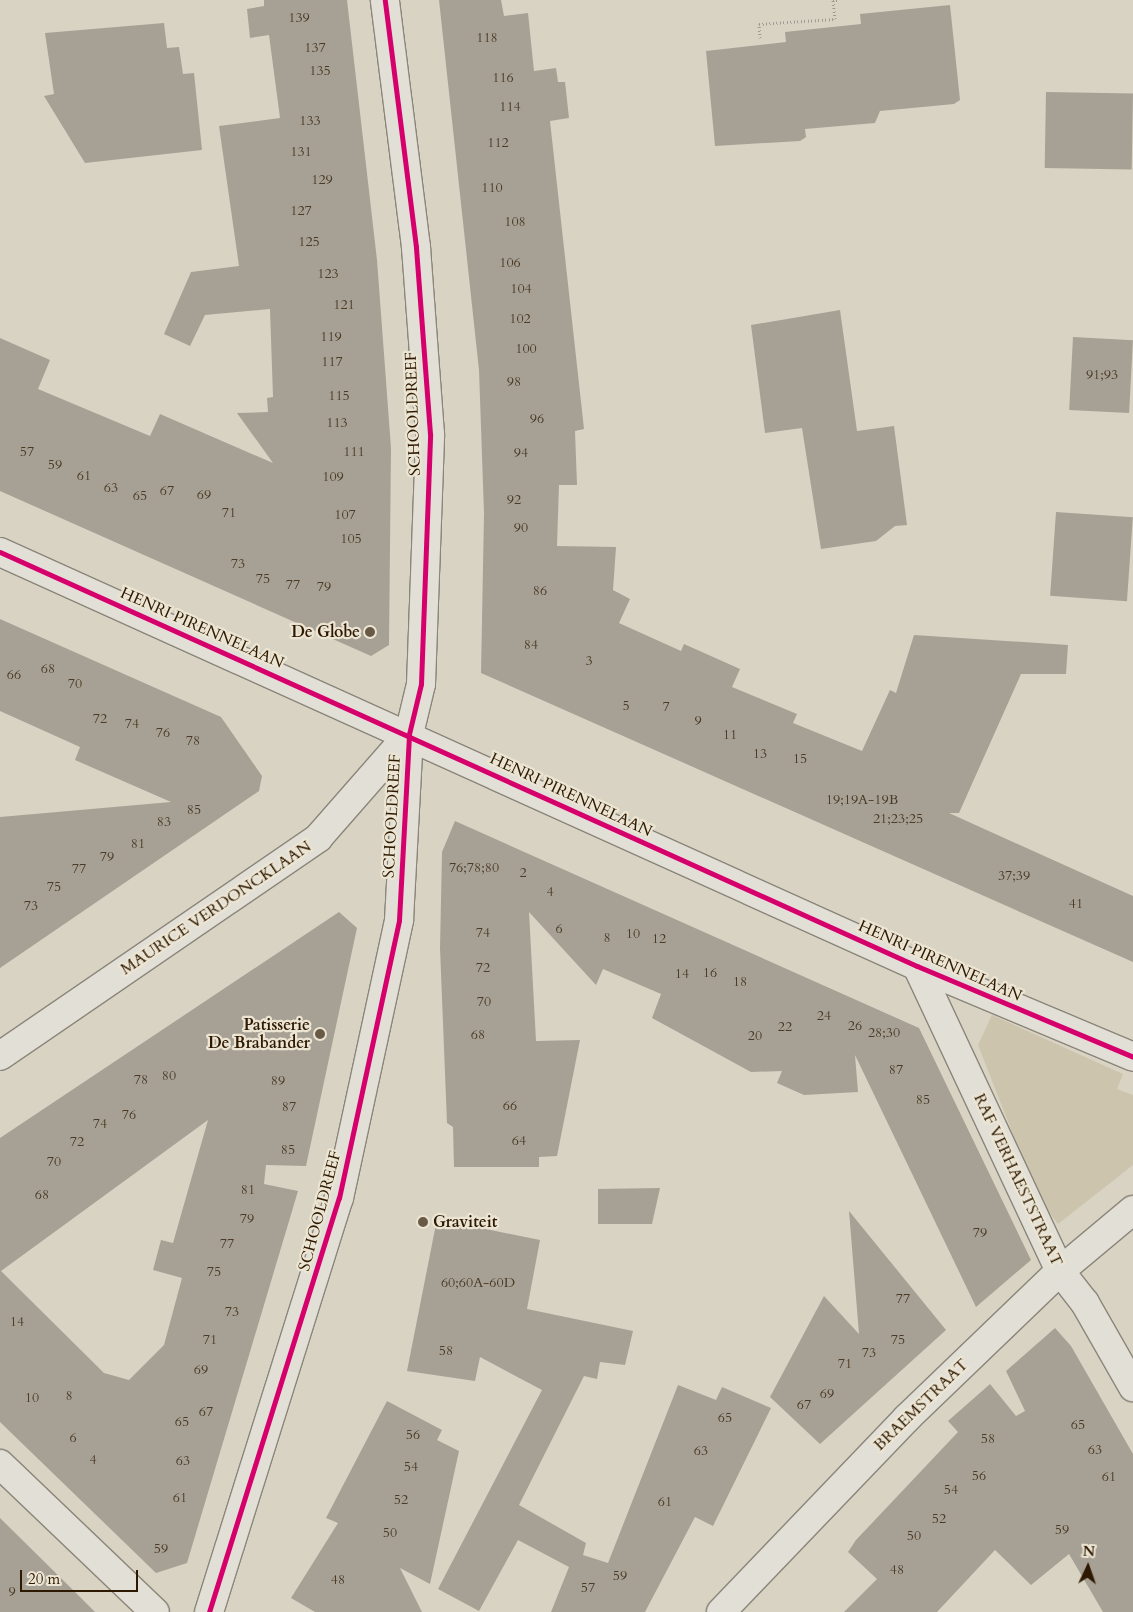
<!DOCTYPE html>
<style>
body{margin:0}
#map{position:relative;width:1133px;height:1612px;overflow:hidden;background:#d9d3c3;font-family:Cardo,serif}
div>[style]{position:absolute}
.green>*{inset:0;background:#ccc4ad}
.building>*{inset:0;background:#a7a195;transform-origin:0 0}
.path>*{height:3px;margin-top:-1.5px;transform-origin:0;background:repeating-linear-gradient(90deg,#9f9b93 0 1px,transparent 0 3.5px)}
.roads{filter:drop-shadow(1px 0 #8b857a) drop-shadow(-1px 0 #8b857a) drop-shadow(0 1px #8b857a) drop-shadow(0 -1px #8b857a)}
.minor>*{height:28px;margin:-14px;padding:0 14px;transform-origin:14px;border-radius:14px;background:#e2dfd7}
.cycleway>*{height:5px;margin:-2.5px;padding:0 2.5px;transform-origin:2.5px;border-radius:2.5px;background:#d6006c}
.dots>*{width:14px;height:14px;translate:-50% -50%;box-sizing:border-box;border:2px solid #ece5d3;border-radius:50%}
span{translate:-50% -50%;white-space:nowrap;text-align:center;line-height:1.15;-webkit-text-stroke:4.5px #ece5d3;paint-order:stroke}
.number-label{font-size:14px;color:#4c3b26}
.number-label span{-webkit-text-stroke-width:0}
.street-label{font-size:16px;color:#2d1901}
.poi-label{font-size:16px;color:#2d1901;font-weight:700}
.right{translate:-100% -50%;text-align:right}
.left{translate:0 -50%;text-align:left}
.north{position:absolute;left:1063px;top:1542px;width:50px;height:50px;-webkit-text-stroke:4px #ece5d3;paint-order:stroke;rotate:3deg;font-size:14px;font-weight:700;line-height:20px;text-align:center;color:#2d1901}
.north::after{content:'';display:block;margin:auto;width:18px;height:22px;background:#2d1901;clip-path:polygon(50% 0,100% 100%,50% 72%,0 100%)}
.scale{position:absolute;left:20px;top:1570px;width:118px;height:22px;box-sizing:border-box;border:2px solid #2d1901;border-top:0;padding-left:6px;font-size:15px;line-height:18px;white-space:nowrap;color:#2d1901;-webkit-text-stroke:4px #ece5d3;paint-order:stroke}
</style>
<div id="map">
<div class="green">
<i style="clip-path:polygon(992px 1015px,1123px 1074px,1117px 1089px,1133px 1095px,1133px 1165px,1058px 1224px,1038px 1198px,978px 1045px)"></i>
</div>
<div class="building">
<i style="clip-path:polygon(264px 0,347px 0,377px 260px,391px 448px,389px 645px,371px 656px,0 491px,0 338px,50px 360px,38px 389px,150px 436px,160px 414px,273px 463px,237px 413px,268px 412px,267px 398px,273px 397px,270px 309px,205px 315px,190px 346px,164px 334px,191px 272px,239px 266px,219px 126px,280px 118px,269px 35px,250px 38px,247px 9px,264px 6px)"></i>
<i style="clip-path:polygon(439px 0,501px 0,504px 16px,528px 13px,534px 71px,556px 68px,558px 82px,565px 82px,569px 118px,550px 121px,584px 429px,575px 431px,577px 485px,559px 485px,557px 546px,616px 547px,613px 590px,630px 599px,619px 623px,681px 651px,684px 644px,740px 669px,732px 687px,797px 714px,793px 723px,862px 751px,890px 690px,896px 693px,914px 635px,1068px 645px,1066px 674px,1021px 674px,959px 813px,949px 813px,1133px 896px,1133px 962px,481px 673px,484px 513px,479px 370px)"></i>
<i style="clip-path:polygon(950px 5px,960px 100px,954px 104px,880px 111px,875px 123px,805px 129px,806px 137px,800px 141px,715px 146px,706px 51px,786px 42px,785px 32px,861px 24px,860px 14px)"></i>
<i style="clip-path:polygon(164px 23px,167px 48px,179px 47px,183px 74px,194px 73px,202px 150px,85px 163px,44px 96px,54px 94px,45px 33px)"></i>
<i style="left:1046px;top:92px;width:87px;height:76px;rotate:1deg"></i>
<i style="clip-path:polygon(840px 310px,857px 431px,894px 426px,907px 525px,895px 526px,876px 541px,821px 549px,802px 428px,765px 433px,751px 325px)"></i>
<i style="left:1073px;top:337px;width:60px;height:73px;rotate:3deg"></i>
<i style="left:1056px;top:512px;width:77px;height:84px;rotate:4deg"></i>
<i style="clip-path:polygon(0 619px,221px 717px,262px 776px,259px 791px,0 968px,0 817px,171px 802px,75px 760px,80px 747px,0 711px)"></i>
<i style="clip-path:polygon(455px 821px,919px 1028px,1031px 1260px,976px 1307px,855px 1055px,858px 1092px,804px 1095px,777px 1083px,782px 1071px,751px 1072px,652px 1018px,661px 994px,603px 969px,596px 985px,529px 912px,536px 1041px,580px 1040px,557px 1156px,539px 1157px,539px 1167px,454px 1167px,453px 1127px,447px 1123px,440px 948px,442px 852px)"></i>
<i style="clip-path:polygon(evenodd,339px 912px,357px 928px,306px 1166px,266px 1165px,264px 1184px,298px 1191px,187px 1563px,156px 1573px,0 1422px,0 1138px,339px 912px,208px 1120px,173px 1243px,161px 1240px,153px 1270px,182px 1278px,164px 1345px,129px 1380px,104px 1373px,1px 1271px,208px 1120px)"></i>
<i style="clip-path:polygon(660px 1188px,652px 1224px,598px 1224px,598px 1189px)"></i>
<i style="clip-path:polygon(849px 1211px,946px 1330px,820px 1444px,770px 1397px,824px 1296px,859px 1334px)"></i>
<i style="clip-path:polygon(437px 1219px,540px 1240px,527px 1309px,633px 1331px,625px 1365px,600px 1362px,597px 1379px,584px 1376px,519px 1505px,586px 1543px,583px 1555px,608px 1563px,678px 1385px,716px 1400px,722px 1387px,771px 1408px,713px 1526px,695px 1517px,645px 1612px,551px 1612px,569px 1567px,518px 1540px,479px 1611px,438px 1589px,542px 1390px,480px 1357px,475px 1381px,407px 1371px)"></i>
<i style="clip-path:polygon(1055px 1328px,1071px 1346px,1133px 1454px,1133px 1612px,1103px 1612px,1069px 1554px,1031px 1585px,995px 1550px,937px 1612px,844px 1612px,877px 1579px,848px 1552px,856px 1540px,958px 1432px,948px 1421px,990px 1384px,1016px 1416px,1025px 1411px,1006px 1371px)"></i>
<i style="clip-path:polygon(387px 1401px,442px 1430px,437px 1440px,459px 1451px,430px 1584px,400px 1568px,422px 1612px,315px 1612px,291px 1598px,338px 1523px,326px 1518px)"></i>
<i style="clip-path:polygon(0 1518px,72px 1589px,95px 1612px,0 1612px)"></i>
</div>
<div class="path">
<i style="left:760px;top:38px;width:14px;rotate:-94deg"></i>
<i style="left:759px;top:24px;width:76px;rotate:-3.8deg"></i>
<i style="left:835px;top:19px;width:19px;rotate:-96deg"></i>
<i style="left:833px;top:0;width:4px"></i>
</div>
<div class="roads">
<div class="minor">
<i style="left:0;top:552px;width:1006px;rotate:24.3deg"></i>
<i style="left:917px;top:966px;width:234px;rotate:22.8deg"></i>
<i style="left:917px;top:966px;width:337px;rotate:64.9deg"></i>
<i style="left:1060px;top:1271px;width:41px;rotate:52deg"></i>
<i style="left:1085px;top:1303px;width:97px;rotate:60.3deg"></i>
<i style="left:0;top:1056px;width:386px;rotate:-34.4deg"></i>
<i style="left:318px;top:838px;width:138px;rotate:-48.8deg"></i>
<i style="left:0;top:1464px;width:214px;rotate:43.7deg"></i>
<i style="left:209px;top:1612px;width:434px;rotate:-72.6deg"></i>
<i style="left:339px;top:1198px;width:284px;rotate:-77.8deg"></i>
<i style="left:399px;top:920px;width:186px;rotate:-86.9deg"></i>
<i style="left:409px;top:734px;width:51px;rotate:-76.5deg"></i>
<i style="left:421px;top:684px;width:250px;rotate:-87.9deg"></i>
<i style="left:430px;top:434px;width:188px;rotate:-94.3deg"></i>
<i style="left:416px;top:247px;width:249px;rotate:-97.2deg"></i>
<i style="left:721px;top:1612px;width:269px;rotate:-46.2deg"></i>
<i style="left:907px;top:1418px;width:212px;rotate:-43.9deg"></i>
<i style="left:1060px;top:1271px;width:95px;rotate:-39.9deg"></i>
</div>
</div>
<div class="cycleway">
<i style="left:0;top:552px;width:1006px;rotate:24.3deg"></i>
<i style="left:917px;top:966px;width:234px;rotate:22.8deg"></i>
<i style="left:209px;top:1612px;width:434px;rotate:-72.6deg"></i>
<i style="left:339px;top:1198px;width:284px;rotate:-77.8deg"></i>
<i style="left:399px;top:920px;width:186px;rotate:-86.9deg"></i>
<i style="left:409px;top:734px;width:51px;rotate:-76.5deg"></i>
<i style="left:421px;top:684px;width:250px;rotate:-87.9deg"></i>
<i style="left:430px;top:434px;width:188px;rotate:-94.3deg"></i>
<i style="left:416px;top:247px;width:249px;rotate:-97.2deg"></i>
</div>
<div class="dots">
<i style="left:370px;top:632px;background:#695a45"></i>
<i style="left:320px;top:1034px;background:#695a45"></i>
<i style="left:423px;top:1222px;background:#695a45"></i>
</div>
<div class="number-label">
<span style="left:299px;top:18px">139</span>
<span style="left:487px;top:38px">118</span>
<span style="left:315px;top:48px">137</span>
<span style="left:320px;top:71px">135</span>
<span style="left:503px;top:78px">116</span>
<span style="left:510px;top:107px">114</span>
<span style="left:310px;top:121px">133</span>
<span style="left:498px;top:143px">112</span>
<span style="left:301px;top:152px">131</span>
<span style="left:322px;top:180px">129</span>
<span style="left:492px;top:188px">110</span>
<span style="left:301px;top:211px">127</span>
<span style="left:515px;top:222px">108</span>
<span style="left:309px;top:242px">125</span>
<span style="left:510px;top:263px">106</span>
<span style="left:328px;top:274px">123</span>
<span style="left:521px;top:289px">104</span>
<span style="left:344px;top:305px">121</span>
<span style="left:520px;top:319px">102</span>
<span style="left:331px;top:337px">119</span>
<span style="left:526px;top:349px">100</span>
<span style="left:332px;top:362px">117</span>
<span style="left:1102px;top:375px">91;93</span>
<span style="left:514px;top:382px">98</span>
<span style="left:339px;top:396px">115</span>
<span style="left:537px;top:419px">96</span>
<span style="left:337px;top:423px">113</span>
<span style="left:27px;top:452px">57</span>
<span style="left:354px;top:452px">111</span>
<span style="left:521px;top:453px">94</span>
<span style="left:55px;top:465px">59</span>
<span style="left:84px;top:476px">61</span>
<span style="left:333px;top:477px">109</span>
<span style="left:111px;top:488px">63</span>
<span style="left:167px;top:491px">67</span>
<span style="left:204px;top:495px">69</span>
<span style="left:140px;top:496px">65</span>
<span style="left:514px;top:500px">92</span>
<span style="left:229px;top:513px">71</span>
<span style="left:345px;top:515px">107</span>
<span style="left:521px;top:528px">90</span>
<span style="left:351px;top:539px">105</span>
<span style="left:238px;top:564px">73</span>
<span style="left:263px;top:579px">75</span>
<span style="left:293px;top:585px">77</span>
<span style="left:324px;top:587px">79</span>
<span style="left:540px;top:591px">86</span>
<span style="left:531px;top:645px">84</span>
<span style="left:589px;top:661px">3</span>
<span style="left:48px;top:669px">68</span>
<span style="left:14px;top:675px">66</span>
<span style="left:75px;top:684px">70</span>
<span style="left:626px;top:706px">5</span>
<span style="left:666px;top:707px">7</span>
<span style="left:100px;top:719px">72</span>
<span style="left:698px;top:721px">9</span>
<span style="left:132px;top:724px">74</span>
<span style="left:163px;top:733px">76</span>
<span style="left:730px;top:735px">11</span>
<span style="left:193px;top:741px">78</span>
<span style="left:760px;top:754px">13</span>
<span style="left:800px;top:759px">15</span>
<span style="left:862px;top:800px">19;19A-19B</span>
<span style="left:194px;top:810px">85</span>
<span style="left:898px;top:819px">21;23;25</span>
<span style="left:164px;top:822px">83</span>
<span style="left:138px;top:844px">81</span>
<span style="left:107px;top:857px">79</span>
<span style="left:474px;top:868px">76;78;80</span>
<span style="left:79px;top:869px">77</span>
<span style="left:523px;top:873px">2</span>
<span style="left:1014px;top:876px">37;39</span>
<span style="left:54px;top:887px">75</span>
<span style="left:550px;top:892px">4</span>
<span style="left:1076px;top:904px">41</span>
<span style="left:31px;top:906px">73</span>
<span style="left:559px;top:929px">6</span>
<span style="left:483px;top:933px">74</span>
<span style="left:633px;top:934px">10</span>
<span style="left:607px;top:938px">8</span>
<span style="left:659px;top:939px">12</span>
<span style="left:483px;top:968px">72</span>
<span style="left:710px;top:973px">16</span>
<span style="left:682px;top:974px">14</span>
<span style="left:740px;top:982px">18</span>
<span style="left:484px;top:1002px">70</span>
<span style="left:824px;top:1016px">24</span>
<span style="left:855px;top:1026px">26</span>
<span style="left:785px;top:1027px">22</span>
<span style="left:884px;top:1033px">28;30</span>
<span style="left:478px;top:1035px">68</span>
<span style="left:755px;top:1036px">20</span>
<span style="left:896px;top:1070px">87</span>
<span style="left:169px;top:1076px">80</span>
<span style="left:141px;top:1080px">78</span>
<span style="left:278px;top:1081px">89</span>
<span style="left:923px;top:1100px">85</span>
<span style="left:510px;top:1106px">66</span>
<span style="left:289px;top:1107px">87</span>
<span style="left:129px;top:1115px">76</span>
<span style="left:100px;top:1124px">74</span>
<span style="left:519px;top:1141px">64</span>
<span style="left:77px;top:1142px">72</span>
<span style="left:288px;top:1150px">85</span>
<span style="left:54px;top:1162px">70</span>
<span style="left:248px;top:1190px">81</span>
<span style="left:42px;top:1195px">68</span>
<span style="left:247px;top:1219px">79</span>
<span style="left:980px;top:1233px">79</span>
<span style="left:227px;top:1244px">77</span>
<span style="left:214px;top:1272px">75</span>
<span style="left:478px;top:1283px">60;60A-60D</span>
<span style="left:903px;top:1299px">77</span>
<span style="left:232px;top:1312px">73</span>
<span style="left:17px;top:1322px">14</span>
<span style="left:210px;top:1340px">71</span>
<span style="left:898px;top:1340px">75</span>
<span style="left:446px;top:1351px">58</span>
<span style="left:869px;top:1353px">73</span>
<span style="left:845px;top:1364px">71</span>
<span style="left:201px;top:1370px">69</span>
<span style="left:827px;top:1394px">69</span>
<span style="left:69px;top:1396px">8</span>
<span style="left:32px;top:1398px">10</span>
<span style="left:804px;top:1405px">67</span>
<span style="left:206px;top:1412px">67</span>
<span style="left:725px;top:1418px">65</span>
<span style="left:182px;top:1422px">65</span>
<span style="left:1078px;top:1425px">65</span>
<span style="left:413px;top:1435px">56</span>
<span style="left:73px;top:1438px">6</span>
<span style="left:988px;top:1439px">58</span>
<span style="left:1095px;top:1450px">63</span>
<span style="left:701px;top:1451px">63</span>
<span style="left:93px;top:1460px">4</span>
<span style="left:183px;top:1461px">63</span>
<span style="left:411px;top:1467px">54</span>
<span style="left:979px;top:1476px">56</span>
<span style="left:1109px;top:1477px">61</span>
<span style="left:951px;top:1490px">54</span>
<span style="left:180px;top:1498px">61</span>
<span style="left:401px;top:1500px">52</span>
<span style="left:665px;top:1502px">61</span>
<span style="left:939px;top:1519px">52</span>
<span style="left:1062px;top:1530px">59</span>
<span style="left:390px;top:1533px">50</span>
<span style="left:914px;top:1536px">50</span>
<span style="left:161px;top:1549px">59</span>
<span style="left:897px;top:1570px">48</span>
<span style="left:620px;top:1576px">59</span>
<span style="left:338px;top:1580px">48</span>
<span style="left:588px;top:1588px">57</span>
<span style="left:12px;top:1592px">9</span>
</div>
<div class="street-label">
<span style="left:413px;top:414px;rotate:-92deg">SCHOOLDREEF</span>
<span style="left:202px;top:628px;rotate:24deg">HENRI PIRENNELAAN</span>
<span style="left:571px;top:795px;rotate:25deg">HENRI PIRENNELAAN</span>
<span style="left:392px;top:816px;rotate:-87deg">SCHOOLDREEF</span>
<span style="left:216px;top:908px;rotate:-34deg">MAURICE VERDONCKLAAN</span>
<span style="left:940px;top:961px;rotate:24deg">HENRI PIRENNELAAN</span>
<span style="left:1018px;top:1180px;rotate:65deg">RAF VERHAESTSTRAAT</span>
<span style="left:320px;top:1211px;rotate:-75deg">SCHOOLDREEF</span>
<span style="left:921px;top:1405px;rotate:-44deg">BRAEMSTRAAT</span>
</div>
<div class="poi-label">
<span class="right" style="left:360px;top:632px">De Globe</span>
<span class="right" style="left:310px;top:1034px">Patisserie<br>De Brabander</span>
<span class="left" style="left:433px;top:1222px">Graviteit</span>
</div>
<div class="north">N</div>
<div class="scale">20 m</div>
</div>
